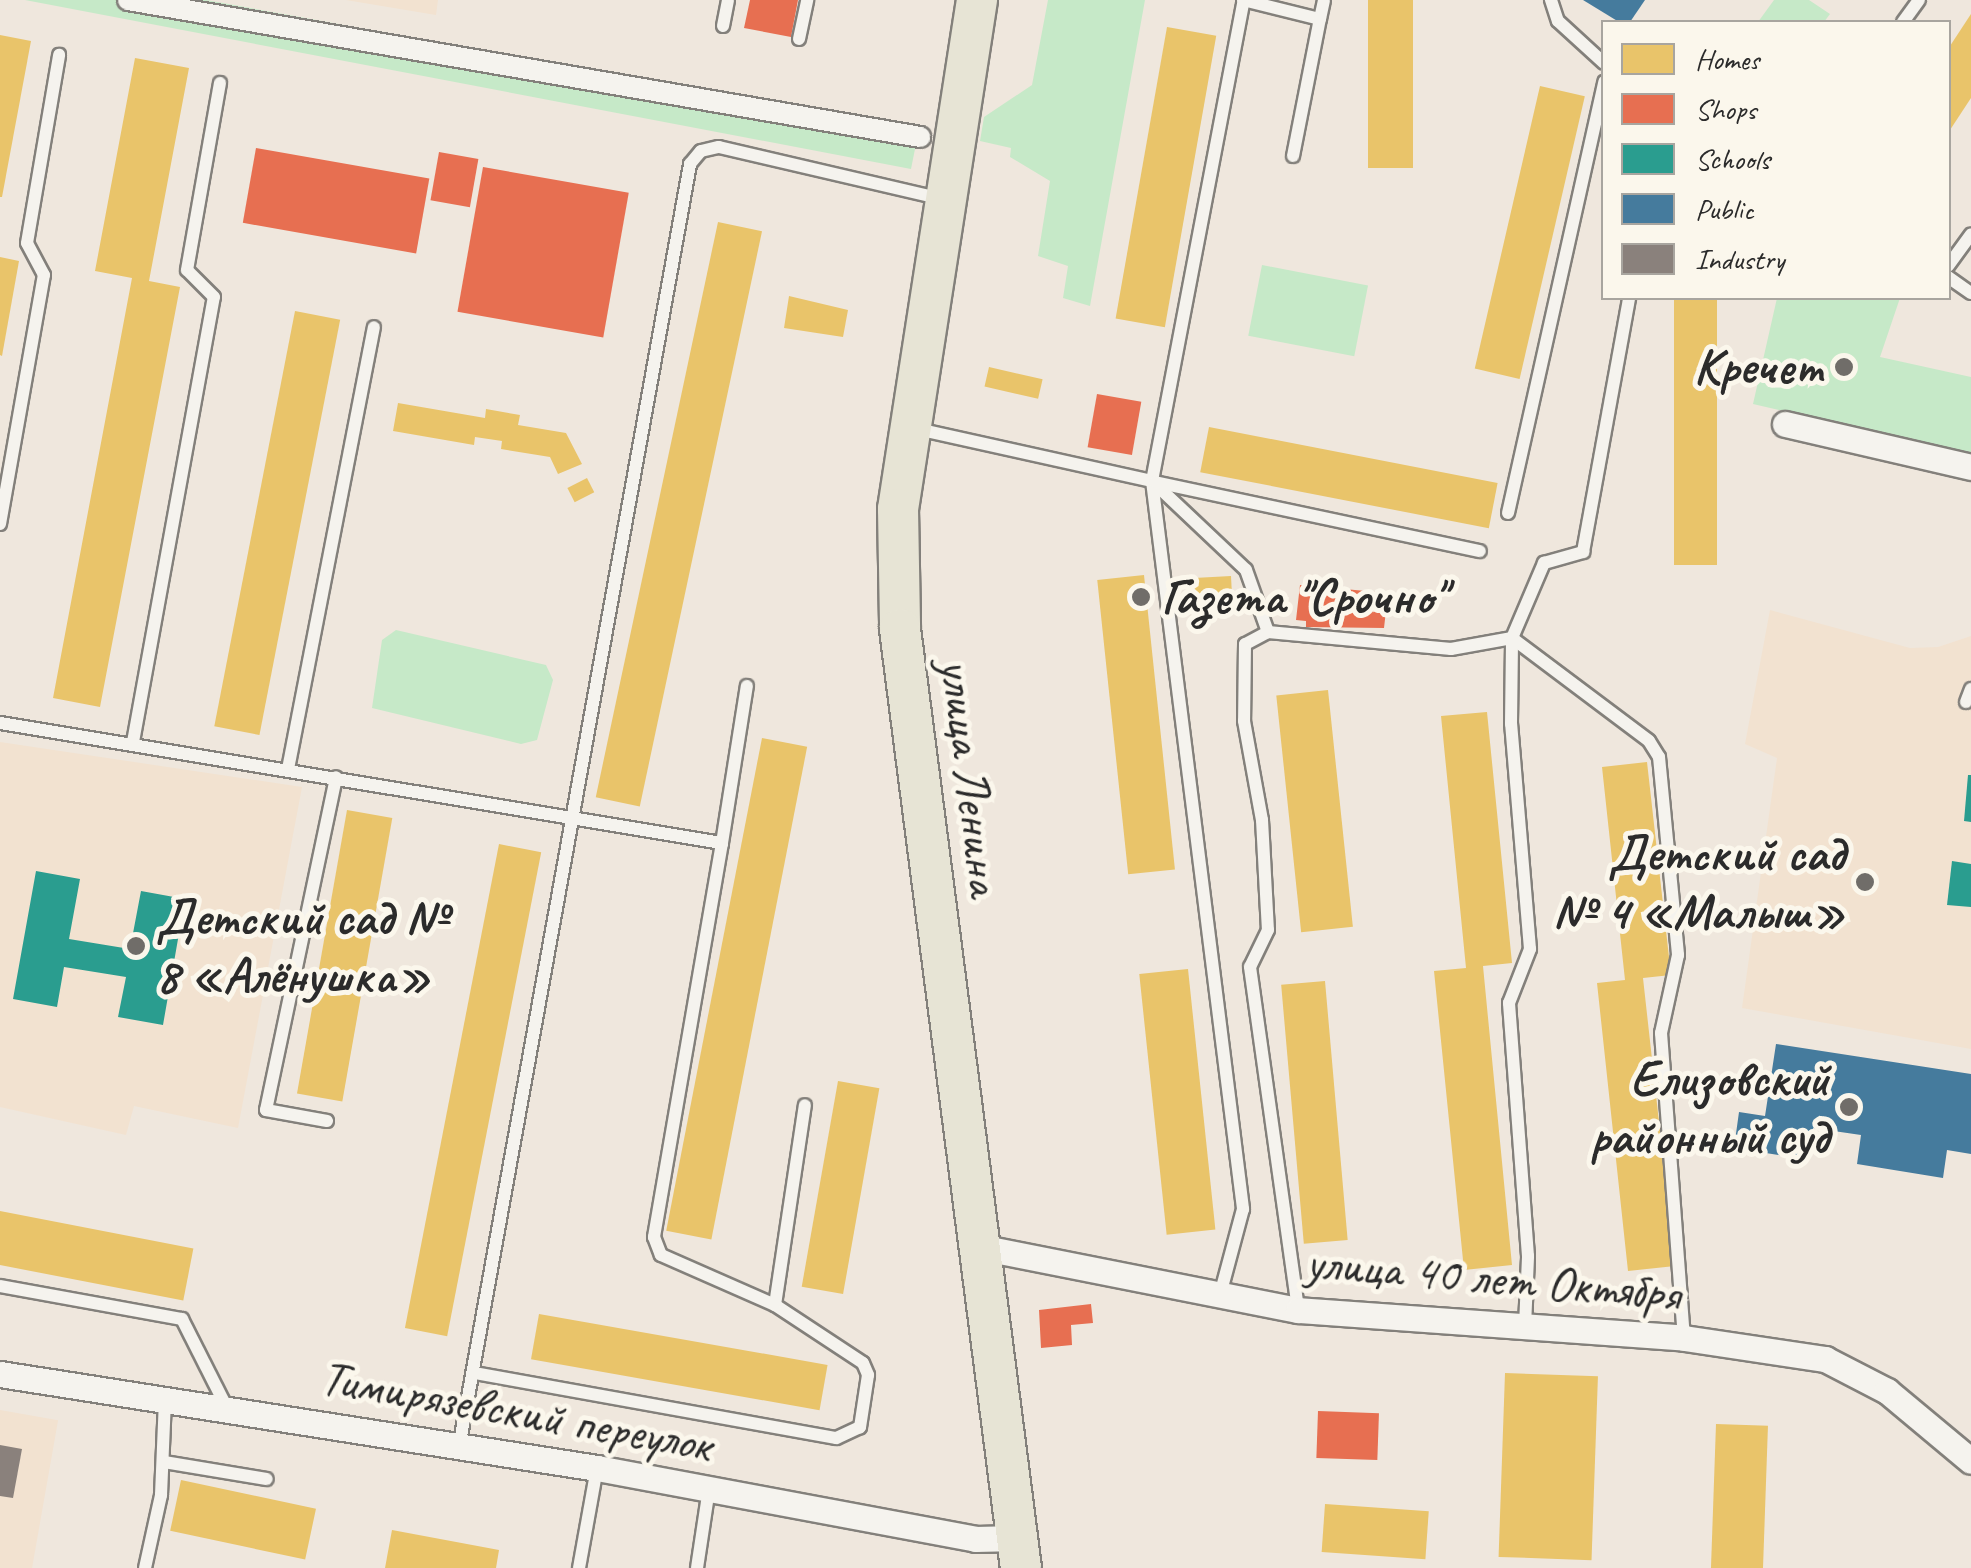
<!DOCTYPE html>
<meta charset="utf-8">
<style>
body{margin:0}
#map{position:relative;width:1971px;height:1568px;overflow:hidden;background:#efe7dd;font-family:Caveat,sans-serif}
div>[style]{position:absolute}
.built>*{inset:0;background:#f2e2d0;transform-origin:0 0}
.green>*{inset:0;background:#c6e9c8;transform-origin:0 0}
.homes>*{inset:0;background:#e9c46a;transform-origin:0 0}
.shops>*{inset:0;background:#e76f51;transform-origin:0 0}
.schools>*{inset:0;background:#2a9d8f}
.public>*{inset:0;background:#457b9d}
.industry>*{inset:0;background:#8a817c}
.roads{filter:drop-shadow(2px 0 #83807b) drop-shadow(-2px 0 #83807b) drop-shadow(0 2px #83807b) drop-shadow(0 -2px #83807b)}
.service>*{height:12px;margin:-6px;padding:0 6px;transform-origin:6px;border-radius:6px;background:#f5f3ee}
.pedestrian>*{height:20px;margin:-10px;padding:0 10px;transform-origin:10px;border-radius:10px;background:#f5f3ee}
.minor>*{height:25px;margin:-12.5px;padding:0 12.5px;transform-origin:12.5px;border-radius:12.5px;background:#f5f3ee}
.primary>*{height:40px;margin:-20px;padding:0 20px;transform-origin:20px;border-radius:20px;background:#e7e4d5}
.dots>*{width:28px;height:28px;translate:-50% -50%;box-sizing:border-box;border:5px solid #fbf7ec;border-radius:50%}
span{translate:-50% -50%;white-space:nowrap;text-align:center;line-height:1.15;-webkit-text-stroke:10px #fbf7ec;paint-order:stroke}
.poi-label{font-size:50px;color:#2b2b2b;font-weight:700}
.right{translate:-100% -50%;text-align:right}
.left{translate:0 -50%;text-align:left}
.street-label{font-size:50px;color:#2b2b2b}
.legend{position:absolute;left:1601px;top:20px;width:350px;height:280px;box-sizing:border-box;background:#fbf7ec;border:2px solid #a8a59f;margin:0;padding:12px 18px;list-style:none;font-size:30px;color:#2b2b2b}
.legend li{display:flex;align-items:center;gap:20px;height:50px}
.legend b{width:50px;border:2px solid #a8a59f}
</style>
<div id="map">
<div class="built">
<i style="clip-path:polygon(346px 0,438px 0,436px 15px)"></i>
<i style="clip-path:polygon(1770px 610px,1910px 648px,1938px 647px,1971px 636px,1971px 1049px,1742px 1008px,1777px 758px,1745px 744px)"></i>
<i style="clip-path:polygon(0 742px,302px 787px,238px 1128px,134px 1106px,126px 1135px,0 1107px)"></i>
<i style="left:0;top:1410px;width:59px;height:158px;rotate:10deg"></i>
</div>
<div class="green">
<i style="clip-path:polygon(25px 0,206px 0,919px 129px,911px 169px)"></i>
<i style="clip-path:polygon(1048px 0,1145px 0,1090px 306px,1063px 298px,1068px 266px,1038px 256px,1050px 181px,1010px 157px,1011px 148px,980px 141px,984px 117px,1032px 85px)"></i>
<i style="clip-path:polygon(1774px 0,1809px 0,1830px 14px,1824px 22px,1758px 22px)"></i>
<i style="left:1262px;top:265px;width:108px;height:72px;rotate:11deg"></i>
<i style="clip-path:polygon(1777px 298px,1900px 298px,1880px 357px,1971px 377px,1971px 455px,1753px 404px)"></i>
<i style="clip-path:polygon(396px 630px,546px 665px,553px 680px,537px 740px,521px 744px,372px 708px,382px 640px)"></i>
</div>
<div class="homes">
<i style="left:1368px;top:0;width:45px;height:168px"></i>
<i style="clip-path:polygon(1971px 14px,1971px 98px,1948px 133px,1948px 49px)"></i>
<i style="left:1167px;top:27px;width:50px;height:296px;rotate:10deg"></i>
<i style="clip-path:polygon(0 35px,31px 41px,2px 197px,0 197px)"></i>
<i style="clip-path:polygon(135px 58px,189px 68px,149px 281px,180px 287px,100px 707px,53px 698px,132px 278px,95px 271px)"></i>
<i style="left:1540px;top:86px;width:46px;height:290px;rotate:13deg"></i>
<i style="left:718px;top:222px;width:45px;height:588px;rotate:12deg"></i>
<i style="clip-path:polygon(0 257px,19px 261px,2px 356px,0 355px)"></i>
<i style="clip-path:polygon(789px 296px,848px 310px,843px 337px,784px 328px)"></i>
<i style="left:1674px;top:298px;width:43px;height:267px"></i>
<i style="left:295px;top:311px;width:46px;height:423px;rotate:11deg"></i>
<i style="left:989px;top:367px;width:55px;height:20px;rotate:13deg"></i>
<i style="clip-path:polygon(398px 403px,485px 418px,486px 409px,520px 415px,518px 425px,566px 433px,582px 464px,558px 474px,550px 457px,501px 449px,502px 441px,475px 437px,474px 445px,393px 431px)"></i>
<i style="left:1209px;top:427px;width:294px;height:46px;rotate:11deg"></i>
<i style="left:587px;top:478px;width:16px;height:22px;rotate:63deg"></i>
<i style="left:1144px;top:575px;width:296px;height:47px;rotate:84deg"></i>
<i style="left:1231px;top:576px;width:17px;height:37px;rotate:87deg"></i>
<i style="left:1328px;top:690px;width:238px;height:52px;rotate:84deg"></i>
<i style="clip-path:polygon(1487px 712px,1512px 963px,1483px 966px,1512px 1265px,1464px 1270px,1434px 971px,1466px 968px,1441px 716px)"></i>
<i style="left:762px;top:738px;width:46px;height:502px;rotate:11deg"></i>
<i style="clip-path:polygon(1647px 762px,1671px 975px,1643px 978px,1675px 1266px,1628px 1271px,1597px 983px,1625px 980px,1602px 767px)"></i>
<i style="left:347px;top:810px;width:46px;height:288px;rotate:10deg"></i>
<i style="left:499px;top:844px;width:43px;height:493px;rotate:11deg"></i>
<i style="left:1188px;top:969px;width:262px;height:49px;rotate:84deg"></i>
<i style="left:1325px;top:981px;width:260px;height:44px;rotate:85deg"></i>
<i style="left:838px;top:1081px;width:42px;height:209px;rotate:10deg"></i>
<i style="left:0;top:1211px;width:197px;height:53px;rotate:11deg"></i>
<i style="left:539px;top:1314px;width:293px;height:46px;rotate:10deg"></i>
<i style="left:1505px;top:1373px;width:93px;height:184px;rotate:2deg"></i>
<i style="left:1716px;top:1424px;width:52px;height:144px;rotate:2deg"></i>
<i style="left:181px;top:1480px;width:138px;height:52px;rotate:12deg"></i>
<i style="left:1325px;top:1504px;width:104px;height:48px;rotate:4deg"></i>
<i style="clip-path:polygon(392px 1530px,499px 1550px,496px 1568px,385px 1568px)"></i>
</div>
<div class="shops">
<i style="clip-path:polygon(750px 0,798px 0,791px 37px,744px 28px)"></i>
<i style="left:256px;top:148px;width:176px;height:76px;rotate:10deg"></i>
<i style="left:439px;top:152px;width:40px;height:49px;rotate:10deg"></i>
<i style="left:483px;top:167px;width:148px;height:147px;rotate:10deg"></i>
<i style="left:1097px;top:394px;width:45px;height:54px;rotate:10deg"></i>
<i style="clip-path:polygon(1300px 585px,1388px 593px,1384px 628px,1306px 627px,1306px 621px,1296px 620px)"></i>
<i style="clip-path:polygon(1091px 1304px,1093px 1323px,1071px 1325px,1072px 1345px,1041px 1348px,1039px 1310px)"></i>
<i style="left:1318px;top:1411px;width:61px;height:47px;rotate:2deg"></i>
</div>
<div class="schools">
<i style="clip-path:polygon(1968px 775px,1971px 775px,1971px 822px,1964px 821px)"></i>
<i style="clip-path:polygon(1952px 861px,1971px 864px,1971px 907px,1947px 905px)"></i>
<i style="clip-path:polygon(36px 871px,80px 879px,69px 939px,130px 949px,141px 891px,185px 899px,163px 1025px,118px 1017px,126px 977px,64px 967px,57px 1007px,13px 999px)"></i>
</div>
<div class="public">
<i style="clip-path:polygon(1583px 0,1645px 0,1630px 22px,1619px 22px)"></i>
<i style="clip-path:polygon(1776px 1044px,1971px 1074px,1971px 1154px,1947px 1150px,1943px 1178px,1857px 1164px,1861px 1135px,1813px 1128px,1809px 1160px,1734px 1148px,1739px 1112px,1765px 1116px)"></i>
</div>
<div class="industry">
<i style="clip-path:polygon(0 1445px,22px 1449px,13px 1498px,0 1496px)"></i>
</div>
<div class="roads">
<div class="service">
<i style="left:1243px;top:0;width:79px;rotate:13.9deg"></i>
<i style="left:1320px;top:19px;width:19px;rotate:-78deg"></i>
<i style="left:1551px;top:0;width:22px;rotate:72deg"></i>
<i style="left:1558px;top:21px;width:62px;rotate:42.4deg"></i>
<i style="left:1903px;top:22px;width:27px;rotate:-54deg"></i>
<i style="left:723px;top:26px;width:26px;rotate:-79deg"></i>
<i style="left:799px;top:39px;width:40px;rotate:-78deg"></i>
<i style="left:1293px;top:156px;width:140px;rotate:-78.9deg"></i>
<i style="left:1948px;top:266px;width:39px;rotate:-54deg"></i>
<i style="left:1948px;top:277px;width:28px;rotate:35deg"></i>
<i style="left:917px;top:429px;width:241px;rotate:12.5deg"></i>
<i style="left:1152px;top:481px;width:487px;rotate:-79.2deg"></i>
<i style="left:1152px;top:481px;width:129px;rotate:43.4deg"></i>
<i style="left:1246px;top:570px;width:66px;rotate:70.5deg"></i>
<i style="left:1268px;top:632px;width:184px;rotate:5.3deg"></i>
<i style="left:1451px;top:649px;width:62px;rotate:-10.2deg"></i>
<i style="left:1512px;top:638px;width:171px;rotate:36.9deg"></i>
<i style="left:1649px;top:741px;width:19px;rotate:58deg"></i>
<i style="left:1659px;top:757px;width:199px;rotate:84.5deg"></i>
<i style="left:1678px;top:955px;width:80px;rotate:102.3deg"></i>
<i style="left:1661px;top:1033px;width:306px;rotate:85.7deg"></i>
<i style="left:1152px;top:481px;width:734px;rotate:82.87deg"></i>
<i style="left:1243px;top:1209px;width:89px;rotate:105deg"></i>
<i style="left:1155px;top:482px;width:332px;rotate:12deg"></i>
<i style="left:1508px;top:513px;width:442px;rotate:-77.4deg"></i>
<i style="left:0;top:524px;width:253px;rotate:-80deg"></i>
<i style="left:44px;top:275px;width:36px;rotate:-118deg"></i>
<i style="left:27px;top:243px;width:191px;rotate:-80.3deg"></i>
<i style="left:1268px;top:632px;width:26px;rotate:152deg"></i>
<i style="left:1245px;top:644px;width:77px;rotate:90.7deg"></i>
<i style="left:1244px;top:721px;width:101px;rotate:79.7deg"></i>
<i style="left:1262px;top:820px;width:110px;rotate:86.9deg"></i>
<i style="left:1268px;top:930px;width:41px;rotate:115.9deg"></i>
<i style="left:1250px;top:967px;width:346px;rotate:82deg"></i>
<i style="left:1966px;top:702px;width:14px;rotate:-69deg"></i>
<i style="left:0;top:723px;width:732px;rotate:9.44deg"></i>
<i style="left:722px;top:843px;width:400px;rotate:99.8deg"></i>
<i style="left:654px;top:1237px;width:19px;rotate:69deg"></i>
<i style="left:661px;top:1255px;width:124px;rotate:23.7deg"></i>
<i style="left:775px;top:1305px;width:105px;rotate:33.4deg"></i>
<i style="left:863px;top:1363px;width:13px;rotate:67deg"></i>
<i style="left:868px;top:1375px;width:53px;rotate:98.7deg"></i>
<i style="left:860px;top:1427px;width:26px;rotate:155deg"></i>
<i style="left:836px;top:1438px;width:366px;rotate:-169.8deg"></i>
<i style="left:133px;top:742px;width:452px;rotate:-79.7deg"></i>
<i style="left:214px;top:297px;width:38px;rotate:-135deg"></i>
<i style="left:187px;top:270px;width:190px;rotate:-80deg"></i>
<i style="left:288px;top:769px;width:450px;rotate:-79deg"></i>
<i style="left:722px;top:843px;width:159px;rotate:-81deg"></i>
<i style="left:327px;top:1121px;width:62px;rotate:-169.8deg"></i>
<i style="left:266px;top:1110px;width:340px;rotate:-78.1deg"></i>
<i style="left:0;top:1286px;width:185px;rotate:10.3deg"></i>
<i style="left:182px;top:1319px;width:97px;rotate:63.2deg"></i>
<i style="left:775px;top:1305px;width:202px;rotate:-81.5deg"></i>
<i style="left:1525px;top:1326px;width:70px;rotate:-87.5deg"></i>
<i style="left:1528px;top:1256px;width:254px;rotate:-94.3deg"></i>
<i style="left:1509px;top:1003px;width:58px;rotate:-68.7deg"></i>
<i style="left:1530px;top:949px;width:226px;rotate:-94.8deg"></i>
<i style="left:1511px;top:724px;width:86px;rotate:-89.3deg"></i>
<i style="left:1512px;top:638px;width:82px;rotate:-66.9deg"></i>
<i style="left:1544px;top:563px;width:41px;rotate:-15.8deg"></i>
<i style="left:1583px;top:552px;width:258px;rotate:-79.7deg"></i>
<i style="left:459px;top:1447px;width:1304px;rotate:-79.79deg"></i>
<i style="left:690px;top:164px;width:17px;rotate:-50deg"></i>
<i style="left:701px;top:151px;width:18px;rotate:-13deg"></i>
<i style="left:719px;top:147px;width:226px;rotate:13.1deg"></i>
<i style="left:164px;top:1462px;width:104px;rotate:9.4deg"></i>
<i style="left:145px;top:1568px;width:75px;rotate:-77.6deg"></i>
<i style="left:161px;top:1495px;width:95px;rotate:-87.6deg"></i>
<i style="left:579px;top:1568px;width:102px;rotate:-79.8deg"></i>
<i style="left:697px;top:1568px;width:80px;rotate:-81.4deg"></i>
</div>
<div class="pedestrian">
<i style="left:128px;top:0;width:804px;rotate:9.81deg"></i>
</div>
<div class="minor">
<i style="left:1785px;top:424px;width:191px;rotate:13deg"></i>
<i style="left:979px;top:1247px;width:325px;rotate:11.2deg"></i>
<i style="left:1298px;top:1310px;width:387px;rotate:4.1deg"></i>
<i style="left:1684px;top:1338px;width:143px;rotate:8.5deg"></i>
<i style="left:1825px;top:1359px;width:70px;rotate:27.3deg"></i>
<i style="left:1887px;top:1391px;width:109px;rotate:39.8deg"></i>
<i style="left:0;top:1374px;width:604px;rotate:8.95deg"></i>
<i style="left:597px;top:1468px;width:385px;rotate:10.6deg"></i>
<i style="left:975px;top:1539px;width:42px;rotate:-1.4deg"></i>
</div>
<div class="primary">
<i style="left:977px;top:0;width:515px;rotate:98.82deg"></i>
<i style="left:898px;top:509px;width:120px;rotate:89deg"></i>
<i style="left:900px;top:629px;width:947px;rotate:82.66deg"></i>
</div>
</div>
<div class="dots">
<i style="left:1844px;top:367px;background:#706d69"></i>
<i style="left:1141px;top:597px;background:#706d69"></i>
<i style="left:1865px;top:882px;background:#706d69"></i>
<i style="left:136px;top:946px;background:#706d69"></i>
<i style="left:1849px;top:1107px;background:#706d69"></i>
</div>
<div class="poi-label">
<span class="right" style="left:1824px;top:367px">Кречет</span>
<span class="left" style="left:1161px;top:597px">Газета "Срочно"</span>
<span class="right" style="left:1845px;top:882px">Детский сад<br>№ 4 «Малыш»</span>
<span class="left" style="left:156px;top:946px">Детский сад №<br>8 «Алёнушка»</span>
<span class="right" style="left:1829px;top:1107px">Елизовский<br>районный суд</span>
</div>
<div class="street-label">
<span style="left:971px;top:777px;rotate:83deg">улица Ленина</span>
<span style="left:1493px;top:1278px;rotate:5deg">улица 40 лет Октября</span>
<span style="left:516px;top:1411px;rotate:10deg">Тимирязевский переулок</span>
</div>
<ul class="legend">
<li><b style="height:28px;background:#e9c46a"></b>Homes</li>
<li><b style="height:28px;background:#e76f51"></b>Shops</li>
<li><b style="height:28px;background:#2a9d8f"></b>Schools</li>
<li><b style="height:28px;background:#457b9d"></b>Public</li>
<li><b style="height:28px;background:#8a817c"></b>Industry</li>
</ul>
</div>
